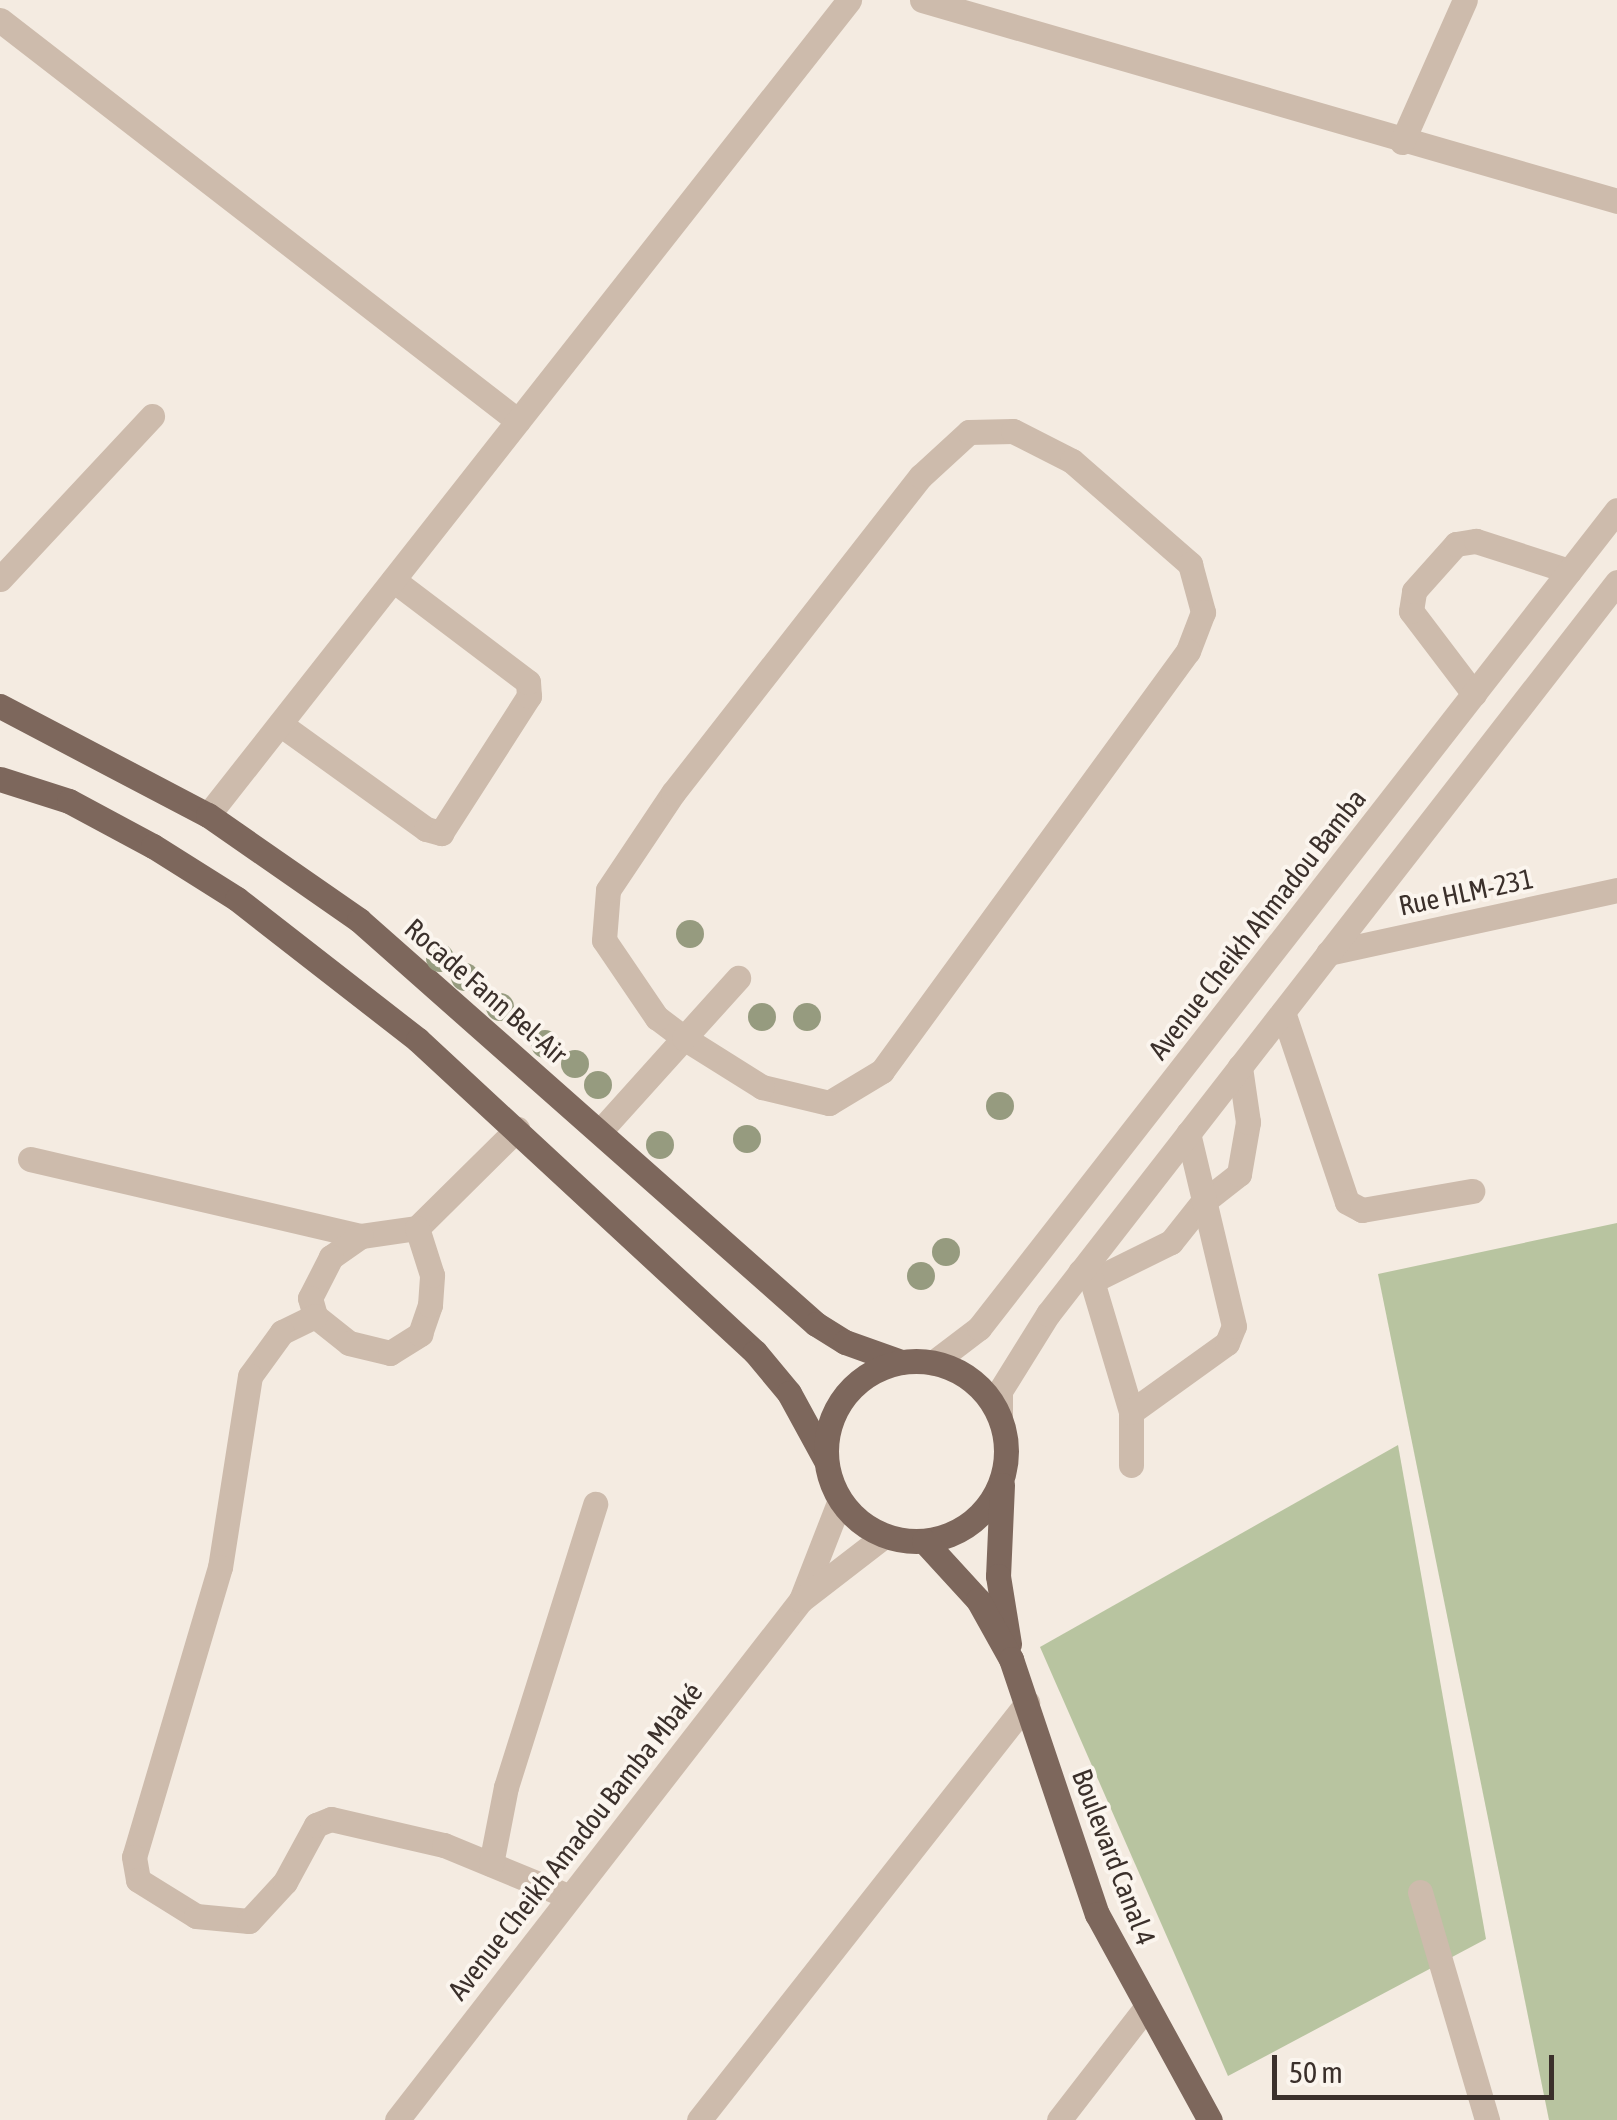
<!DOCTYPE html>
<meta charset="utf-8">
<style>
body{margin:0}
#map{position:relative;width:1617px;height:2120px;overflow:hidden;background:#f4ebe1;font-family:"Asap Condensed",sans-serif}
div>[style]{position:absolute}
.green>*{inset:0;background:#b8c4a0}
.minor>*{height:25px;margin:-12.5px;padding:0 12.5px;transform-origin:12.5px;border-radius:12.5px;background:#cdbbac}
.major>*{height:25px;margin:-12.5px;padding:0 12.5px;transform-origin:12.5px;border-radius:12.5px;background:#7d675c}
.major>.ring{margin:-12.5px;padding:0;box-sizing:content-box;background:none;border:25px solid #7d675c;border-radius:50%}
.trees>*{width:28px;height:28px;margin:-14px;border-radius:50%;background:#969b7f}
span{translate:-50% -50%;white-space:nowrap;text-align:center;line-height:1.15;-webkit-text-stroke:8px #fbf5ee;paint-order:stroke}
.street-label{font-size:28px;color:#3b302b}
.scale{position:absolute;left:1272px;top:2055px;width:282px;height:45px;box-sizing:border-box;border:5px solid #3b302b;border-top:0;padding-left:12px;font-size:30px;line-height:35px;white-space:nowrap;color:#3b302b;-webkit-text-stroke:8px #fbf5ee;paint-order:stroke}
</style>
<div id="map">
<div class="green">
<i style="clip-path:polygon(1617px 1223px,1617px 2120px,1549px 2120px,1378px 1274px)"></i>
<i style="clip-path:polygon(1398px 1445px,1486px 1939px,1228px 2076px,1040px 1647px)"></i>
</div>
<div class="minor">
<i style="left:922px;top:0;width:723px;rotate:16.13deg"></i>
<i style="left:0;top:20px;width:655px;rotate:37.74deg"></i>
<i style="left:1402px;top:142px;width:155px;rotate:-66.1deg"></i>
<i style="left:0;top:579px;width:223px;rotate:-47deg"></i>
<i style="left:1474px;top:694px;width:104px;rotate:-127.2deg"></i>
<i style="left:1411px;top:611px;width:20px;rotate:-81deg"></i>
<i style="left:1414px;top:591px;width:63px;rotate:-48.2deg"></i>
<i style="left:1456px;top:544px;width:20px;rotate:-9deg"></i>
<i style="left:1476px;top:541px;width:98px;rotate:17.9deg"></i>
<i style="left:280px;top:724px;width:180px;rotate:35.7deg"></i>
<i style="left:426px;top:829px;width:16px;rotate:15deg"></i>
<i style="left:441px;top:833px;width:163px;rotate:-57.3deg"></i>
<i style="left:529px;top:696px;width:14px;rotate:-94deg"></i>
<i style="left:528px;top:682px;width:169px;rotate:-142.9deg"></i>
<i style="left:208px;top:815px;width:1037px;rotate:-51.81deg"></i>
<i style="left:1328px;top:953px;width:296px;rotate:-12.3deg"></i>
<i style="left:1283px;top:1012px;width:200px;rotate:71.4deg"></i>
<i style="left:1347px;top:1202px;width:17px;rotate:28deg"></i>
<i style="left:1362px;top:1210px;width:112px;rotate:-9.8deg"></i>
<i style="left:602px;top:1129px;width:122px;rotate:-48deg"></i>
<i style="left:684px;top:1038px;width:34px;rotate:-143deg"></i>
<i style="left:657px;top:1018px;width:94px;rotate:-124.2deg"></i>
<i style="left:604px;top:940px;width:50px;rotate:-85.4deg"></i>
<i style="left:608px;top:890px;width:117px;rotate:-56.2deg"></i>
<i style="left:673px;top:793px;width:402px;rotate:-52deg"></i>
<i style="left:921px;top:476px;width:65px;rotate:-42.5deg"></i>
<i style="left:969px;top:432px;width:44px;rotate:-1.3deg"></i>
<i style="left:1013px;top:431px;width:66px;rotate:27deg"></i>
<i style="left:1072px;top:461px;width:157px;rotate:41.1deg"></i>
<i style="left:1190px;top:564px;width:50px;rotate:74.8deg"></i>
<i style="left:1203px;top:612px;width:42px;rotate:111deg"></i>
<i style="left:1188px;top:651px;width:520px;rotate:126.08deg"></i>
<i style="left:882px;top:1071px;width:62px;rotate:148.9deg"></i>
<i style="left:829px;top:1103px;width:69px;rotate:-166.6deg"></i>
<i style="left:762px;top:1087px;width:92px;rotate:-147.9deg"></i>
<i style="left:684px;top:1038px;width:81px;rotate:-48deg"></i>
<i style="left:30px;top:1159px;width:340px;rotate:13.1deg"></i>
<i style="left:361px;top:1236px;width:57px;rotate:-8.1deg"></i>
<i style="left:417px;top:1228px;width:141px;rotate:-44.7deg"></i>
<i style="left:361px;top:1236px;width:37px;rotate:145deg"></i>
<i style="left:331px;top:1257px;width:46px;rotate:117.1deg"></i>
<i style="left:310px;top:1298px;width:19px;rotate:74deg"></i>
<i style="left:315px;top:1316px;width:43px;rotate:38.5deg"></i>
<i style="left:349px;top:1343px;width:42px;rotate:13.7deg"></i>
<i style="left:390px;top:1353px;width:36px;rotate:-32deg"></i>
<i style="left:420px;top:1334px;width:31px;rotate:-71deg"></i>
<i style="left:430px;top:1305px;width:30px;rotate:-86deg"></i>
<i style="left:432px;top:1275px;width:49px;rotate:-107.7deg"></i>
<i style="left:1080px;top:1272px;width:15px;rotate:37deg"></i>
<i style="left:1092px;top:1281px;width:88px;rotate:-26.3deg"></i>
<i style="left:1171px;top:1242px;width:50px;rotate:-51.5deg"></i>
<i style="left:1202px;top:1203px;width:47px;rotate:-38.1deg"></i>
<i style="left:1239px;top:1174px;width:53px;rotate:-80.2deg"></i>
<i style="left:1248px;top:1122px;width:56px;rotate:-98.3deg"></i>
<i style="left:1092px;top:1281px;width:137px;rotate:73.4deg"></i>
<i style="left:1131px;top:1412px;width:53px;rotate:90deg"></i>
<i style="left:315px;top:1316px;width:37px;rotate:154deg"></i>
<i style="left:282px;top:1332px;width:54px;rotate:126deg"></i>
<i style="left:250px;top:1376px;width:193px;rotate:98.9deg"></i>
<i style="left:220px;top:1567px;width:302px;rotate:106.5deg"></i>
<i style="left:134px;top:1857px;width:23px;rotate:80deg"></i>
<i style="left:138px;top:1880px;width:68px;rotate:31.8deg"></i>
<i style="left:196px;top:1916px;width:53px;rotate:5.4deg"></i>
<i style="left:249px;top:1921px;width:53px;rotate:-47.3deg"></i>
<i style="left:285px;top:1882px;width:65px;rotate:-61.5deg"></i>
<i style="left:316px;top:1825px;width:16px;rotate:-22deg"></i>
<i style="left:331px;top:1819px;width:116px;rotate:13deg"></i>
<i style="left:444px;top:1845px;width:136px;rotate:22.4deg"></i>
<i style="left:933px;top:1363px;width:58px;rotate:-37.3deg"></i>
<i style="left:979px;top:1328px;width:1037px;rotate:-52.05deg"></i>
<i style="left:1131px;top:1412px;width:118px;rotate:-35.7deg"></i>
<i style="left:1227px;top:1343px;width:18px;rotate:-68deg"></i>
<i style="left:1234px;top:1326px;width:198px;rotate:-103.4deg"></i>
<i style="left:1000px;top:1417px;width:26px;rotate:-90deg"></i>
<i style="left:1000px;top:1391px;width:91px;rotate:-58.1deg"></i>
<i style="left:1048px;top:1314px;width:927px;rotate:-52.14deg"></i>
<i style="left:801px;top:1600px;width:107px;rotate:-68.7deg"></i>
<i style="left:491px;top:1864px;width:78px;rotate:-79deg"></i>
<i style="left:506px;top:1787px;width:297px;rotate:-72.5deg"></i>
<i style="left:1420px;top:1892px;width:238px;rotate:73.6deg"></i>
<i style="left:397px;top:2120px;width:658px;rotate:-52.16deg"></i>
<i style="left:801px;top:1600px;width:105px;rotate:-37.6deg"></i>
<i style="left:699px;top:2120px;width:531px;rotate:-51.81deg"></i>
<i style="left:1059px;top:2120px;width:139px;rotate:-52.3deg"></i>
</div>
<div class="major">
<i style="left:0;top:706px;width:235px;rotate:27.7deg"></i>
<i style="left:208px;top:815px;width:184px;rotate:34.8deg"></i>
<i style="left:359px;top:920px;width:610px;rotate:41.48deg"></i>
<i style="left:816px;top:1324px;width:34px;rotate:32deg"></i>
<i style="left:845px;top:1342px;width:59px;rotate:19.7deg"></i>
<i style="left:0;top:779px;width:72px;rotate:17.7deg"></i>
<i style="left:69px;top:801px;width:95px;rotate:28.2deg"></i>
<i style="left:153px;top:846px;width:99px;rotate:32.2deg"></i>
<i style="left:237px;top:899px;width:229px;rotate:37.9deg"></i>
<i style="left:418px;top:1040px;width:459px;rotate:42.8deg"></i>
<i style="left:755px;top:1352px;width:53px;rotate:50.3deg"></i>
<i style="left:789px;top:1393px;width:77px;rotate:61.4deg"></i>
<i class="ring" style="left:826px;top:1361px;width:155px;height:155px"></i>
<i style="left:1002px;top:1485px;width:91px;rotate:92.5deg"></i>
<i style="left:998px;top:1576px;width:69px;rotate:80.8deg"></i>
<i style="left:924px;top:1541px;width:80px;rotate:47.5deg"></i>
<i style="left:978px;top:1600px;width:68px;rotate:60.8deg"></i>
<i style="left:1011px;top:1659px;width:269px;rotate:71.4deg"></i>
<i style="left:1097px;top:1914px;width:235px;rotate:61.3deg"></i>
</div>
<div class="trees">
<i style="left:690px;top:934px"></i>
<i style="left:440px;top:958px"></i>
<i style="left:465px;top:977px"></i>
<i style="left:500px;top:1007px"></i>
<i style="left:762px;top:1017px"></i>
<i style="left:807px;top:1017px"></i>
<i style="left:545px;top:1044px"></i>
<i style="left:575px;top:1064px"></i>
<i style="left:598px;top:1085px"></i>
<i style="left:1000px;top:1106px"></i>
<i style="left:747px;top:1139px"></i>
<i style="left:660px;top:1145px"></i>
<i style="left:946px;top:1252px"></i>
<i style="left:921px;top:1276px"></i>
</div>
<div class="street-label">
<span style="left:1466px;top:892px;rotate:-12deg">Rue HLM-231</span>
<span style="left:1257px;top:924px;rotate:-52deg">Avenue Cheikh Ahmadou Bamba</span>
<span style="left:486px;top:991px;rotate:41deg">Rocade Fann Bel-Air</span>
<span style="left:575px;top:1841px;rotate:-52deg">Avenue Cheikh Amadou Bamba Mbaké</span>
<span style="left:1114px;top:1857px;rotate:69deg">Boulevard Canal 4</span>
</div>
<div class="scale">50 m</div>
</div>
